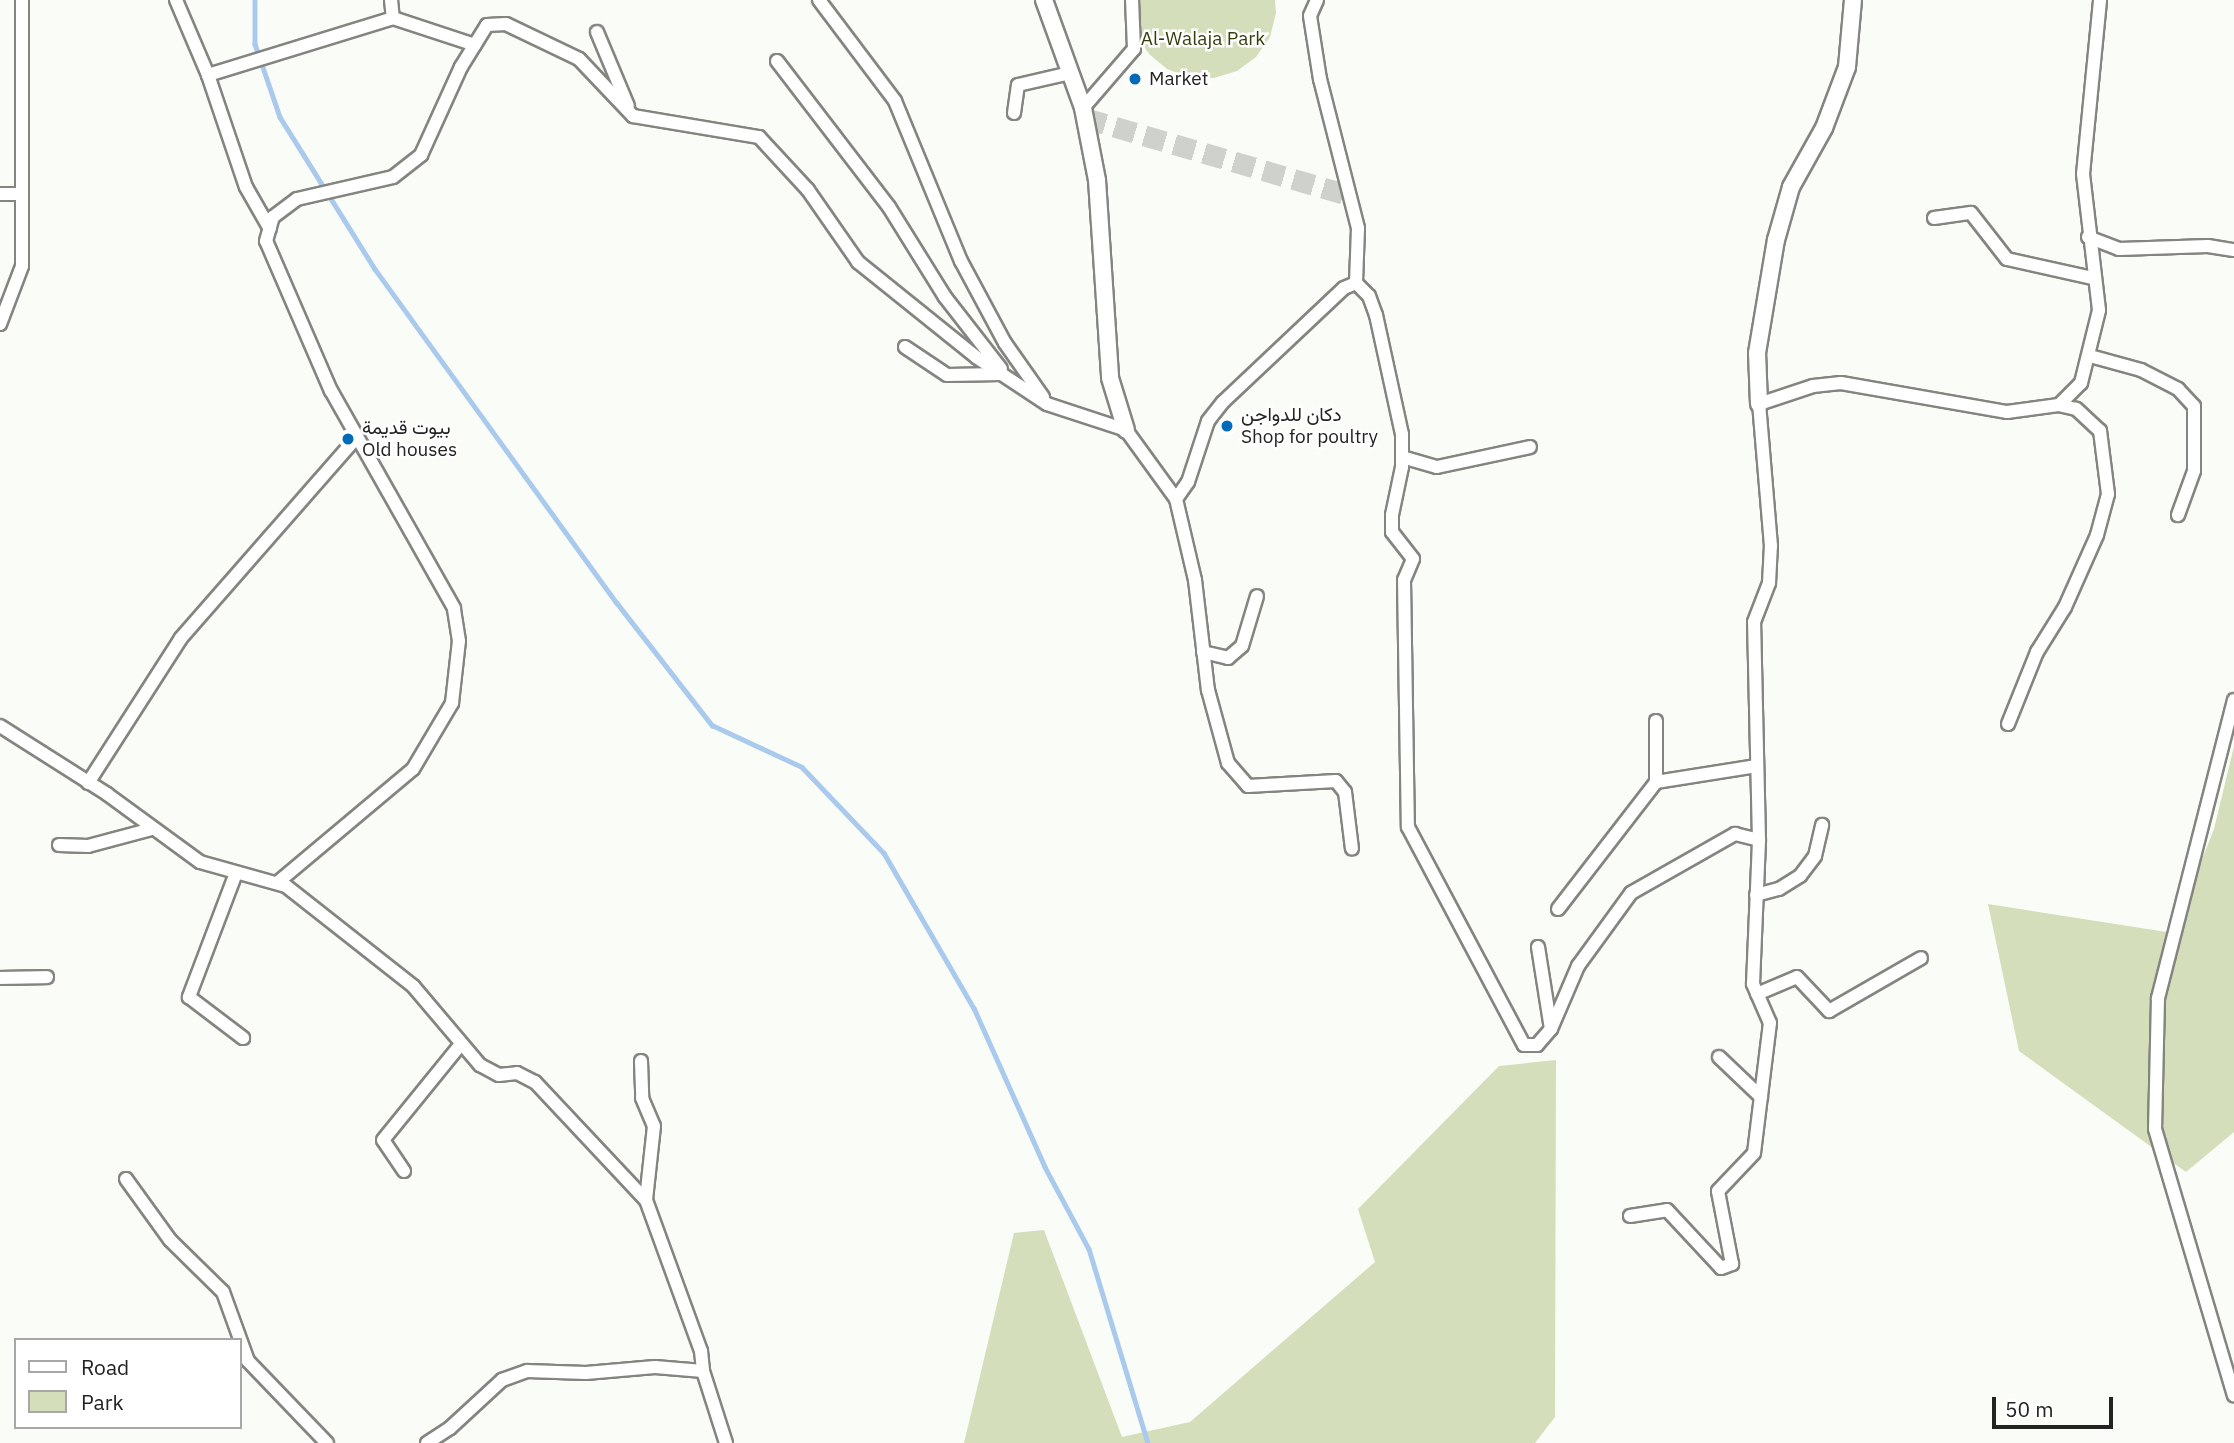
<!DOCTYPE html>
<meta charset="utf-8">
<style>
body{margin:0}
#map{position:relative;width:2234px;height:1443px;overflow:hidden;background:#fafcf7;font-family:"IBM Plex Sans",Vazirmatn,sans-serif}
div>[style]{position:absolute}
.green>*{inset:0;background:#d4deba}
.stream>*{height:4.5px;margin:-2.25px;padding:0 2.25px;transform-origin:2.25px;border-radius:2.25px;background:#a9caec}
.trunk-tunnel>*{height:21px;margin-top:-10.5px;transform-origin:0;background:repeating-linear-gradient(90deg,#cfd1cc 0 21px,transparent 0 31px)}
.roads{filter:drop-shadow(2px 0 #848581) drop-shadow(-2px 0 #848581) drop-shadow(0 2px #848581) drop-shadow(0 -2px #848581)}
.minor>*{height:12px;margin:-6px;padding:0 6px;transform-origin:6px;border-radius:6px;background:#fff}
.tertiary>*{height:16px;margin:-8px;padding:0 8px;transform-origin:8px;border-radius:8px;background:#fff}
.dots>*{width:19px;height:19px;translate:-50% -50%;box-sizing:border-box;border:4px solid #fff;border-radius:50%}
span{translate:-50% -50%;white-space:nowrap;text-align:center;line-height:1.15;-webkit-text-stroke:5px #fff;paint-order:stroke}
.park-label{font-size:19px;color:#353e0c}
.poi-label{font-size:19px;color:#232422}
.left{translate:0 -50%;text-align:left}
.legend{position:absolute;left:14px;top:1338px;width:228px;height:91px;box-sizing:border-box;background:#fff;border:2px solid #a7a7a7;margin:0;padding:9px 12px;list-style:none;font-size:21px;color:#232422}
.legend li{display:flex;align-items:center;gap:14px;height:35px}
.legend b{width:35px;border:2px solid #a7a7a7}
.scale{position:absolute;left:1992px;top:1397px;width:121px;height:32px;box-sizing:border-box;border:4px solid #232422;border-top:0;padding-left:9px;font-size:21px;line-height:24px;white-space:nowrap;color:#232422;-webkit-text-stroke:5px #fff;paint-order:stroke}
</style>
<div id="map">
<div class="green">
<i style="clip-path:polygon(1131px 0,1275px 0,1276px 13px,1270px 37px,1256px 57px,1237px 71px,1214px 78px,1190px 78px,1167px 69px,1149px 54px,1136px 34px)"></i>
<i style="clip-path:polygon(2234px 746px,2234px 1132px,2186px 1172px,2019px 1051px,1988px 904px,2173px 933px,2214px 829px)"></i>
<i style="clip-path:polygon(1556px 1060px,1555px 1417px,1535px 1443px,964px 1443px,1014px 1233px,1044px 1230px,1122px 1437px,1190px 1422px,1375px 1262px,1358px 1209px,1499px 1066px)"></i>
</div>
<div class="stream">
<i style="left:255px;top:0;width:44px;rotate:90deg"></i>
<i style="left:255px;top:44px;width:77px;rotate:71.1deg"></i>
<i style="left:280px;top:117px;width:179px;rotate:58deg"></i>
<i style="left:375px;top:269px;width:412px;rotate:54.1deg"></i>
<i style="left:617px;top:603px;width:155px;rotate:52.1deg"></i>
<i style="left:712px;top:725px;width:99px;rotate:25deg"></i>
<i style="left:802px;top:767px;width:119px;rotate:46.4deg"></i>
<i style="left:884px;top:853px;width:179px;rotate:59.9deg"></i>
<i style="left:974px;top:1008px;width:174px;rotate:65.9deg"></i>
<i style="left:1045px;top:1167px;width:93px;rotate:61.8deg"></i>
<i style="left:1089px;top:1249px;width:203px;rotate:73.1deg"></i>
</div>
<div class="trunk-tunnel">
<i style="left:1085px;top:118px;width:275px;rotate:16.3deg"></i>
</div>
<div class="roads">
<div class="minor">
<i style="left:176px;top:0;width:82px;rotate:66.9deg"></i>
<i style="left:208px;top:75px;width:118px;rotate:71.3deg"></i>
<i style="left:246px;top:187px;width:48px;rotate:60.3deg"></i>
<i style="left:391px;top:0;width:18px;rotate:84deg"></i>
<i style="left:819px;top:0;width:126px;rotate:53deg"></i>
<i style="left:895px;top:101px;width:173px;rotate:67.6deg"></i>
<i style="left:961px;top:261px;width:93px;rotate:61.8deg"></i>
<i style="left:1005px;top:343px;width:66px;rotate:54.9deg"></i>
<i style="left:1317px;top:0;width:17px;rotate:114deg"></i>
<i style="left:1310px;top:16px;width:64px;rotate:81deg"></i>
<i style="left:1320px;top:79px;width:154px;rotate:75.7deg"></i>
<i style="left:1358px;top:228px;width:55px;rotate:92.1deg"></i>
<i style="left:597px;top:32px;width:80px;rotate:67.3deg"></i>
<i style="left:777px;top:61px;width:184px;rotate:52.5deg"></i>
<i style="left:889px;top:207px;width:106px;rotate:58.1deg"></i>
<i style="left:945px;top:297px;width:91px;rotate:52.1deg"></i>
<i style="left:208px;top:75px;width:194px;rotate:-17.1deg"></i>
<i style="left:393px;top:18px;width:86px;rotate:18.2deg"></i>
<i style="left:1083px;top:108px;width:78px;rotate:-49.2deg"></i>
<i style="left:1134px;top:49px;width:49px;rotate:-92.3deg"></i>
<i style="left:1014px;top:113px;width:28px;rotate:-82deg"></i>
<i style="left:1018px;top:85px;width:53px;rotate:-13deg"></i>
<i style="left:0;top:194px;width:22px"></i>
<i style="left:1934px;top:218px;width:37px;rotate:-8deg"></i>
<i style="left:1971px;top:213px;width:58px;rotate:52deg"></i>
<i style="left:2007px;top:259px;width:87px;rotate:12.6deg"></i>
<i style="left:2088px;top:237px;width:33px;rotate:21deg"></i>
<i style="left:2119px;top:249px;width:89px;rotate:-1.9deg"></i>
<i style="left:2208px;top:246px;width:26px;rotate:9deg"></i>
<i style="left:0;top:324px;width:62px;rotate:-69.2deg"></i>
<i style="left:22px;top:266px;width:266px;rotate:-90deg"></i>
<i style="left:905px;top:347px;width:50px;rotate:33.7deg"></i>
<i style="left:947px;top:375px;width:54px;rotate:-1.1deg"></i>
<i style="left:2090px;top:356px;width:53px;rotate:15.4deg"></i>
<i style="left:2141px;top:370px;width:42px;rotate:27.2deg"></i>
<i style="left:2178px;top:389px;width:23px;rotate:47deg"></i>
<i style="left:2194px;top:406px;width:65px;rotate:90deg"></i>
<i style="left:2194px;top:471px;width:47px;rotate:110deg"></i>
<i style="left:1402px;top:457px;width:36px;rotate:16deg"></i>
<i style="left:1437px;top:467px;width:95px;rotate:-12.1deg"></i>
<i style="left:1176px;top:499px;width:83px;rotate:76.8deg"></i>
<i style="left:1195px;top:580px;width:111px;rotate:83.3deg"></i>
<i style="left:1208px;top:690px;width:76px;rotate:74.7deg"></i>
<i style="left:1228px;top:763px;width:30px;rotate:49deg"></i>
<i style="left:1248px;top:786px;width:88px;rotate:-3.3deg"></i>
<i style="left:1336px;top:781px;width:14px;rotate:51deg"></i>
<i style="left:1345px;top:792px;width:57px;rotate:83deg"></i>
<i style="left:1203px;top:652px;width:26px;rotate:13deg"></i>
<i style="left:1228px;top:658px;width:18px;rotate:-41deg"></i>
<i style="left:1242px;top:646px;width:52px;rotate:-73.3deg"></i>
<i style="left:2234px;top:700px;width:308px;rotate:104.3deg"></i>
<i style="left:2158px;top:998px;width:131px;rotate:91.3deg"></i>
<i style="left:2155px;top:1129px;width:278px;rotate:73.5deg"></i>
<i style="left:1656px;top:721px;width:61px;rotate:90deg"></i>
<i style="left:2008px;top:724px;width:78px;rotate:-68.1deg"></i>
<i style="left:2037px;top:652px;width:53px;rotate:-58.1deg"></i>
<i style="left:2065px;top:607px;width:79px;rotate:-66deg"></i>
<i style="left:2097px;top:535px;width:42px;rotate:-75deg"></i>
<i style="left:2108px;top:494px;width:64px;rotate:-97.2deg"></i>
<i style="left:2100px;top:431px;width:33px;rotate:-137deg"></i>
<i style="left:2076px;top:409px;width:17px;rotate:-167deg"></i>
<i style="left:0;top:726px;width:127px;rotate:32.4deg"></i>
<i style="left:107px;top:794px;width:115px;rotate:36.2deg"></i>
<i style="left:200px;top:862px;width:89px;rotate:15.6deg"></i>
<i style="left:286px;top:886px;width:162px;rotate:38.2deg"></i>
<i style="left:413px;top:986px;width:104px;rotate:49.7deg"></i>
<i style="left:480px;top:1065px;width:21px;rotate:28deg"></i>
<i style="left:499px;top:1075px;width:18px;rotate:-6deg"></i>
<i style="left:517px;top:1073px;width:20px;rotate:27deg"></i>
<i style="left:535px;top:1082px;width:162px;rotate:46.8deg"></i>
<i style="left:646px;top:1200px;width:161px;rotate:70deg"></i>
<i style="left:701px;top:1351px;width:20px;rotate:84deg"></i>
<i style="left:703px;top:1371px;width:76px;rotate:72.3deg"></i>
<i style="left:88px;top:783px;width:172px;rotate:-57.3deg"></i>
<i style="left:181px;top:638px;width:267px;rotate:-48.8deg"></i>
<i style="left:59px;top:845px;width:29px;rotate:2deg"></i>
<i style="left:88px;top:846px;width:66px;rotate:-14.9deg"></i>
<i style="left:236px;top:873px;width:133px;rotate:110.8deg"></i>
<i style="left:189px;top:997px;width:68px;rotate:37.2deg"></i>
<i style="left:277px;top:883px;width:177px;rotate:-40deg"></i>
<i style="left:413px;top:769px;width:77px;rotate:-59.4deg"></i>
<i style="left:452px;top:703px;width:62px;rotate:-83.6deg"></i>
<i style="left:459px;top:641px;width:33px;rotate:-99deg"></i>
<i style="left:454px;top:608px;width:249px;rotate:-119.5deg"></i>
<i style="left:331px;top:391px;width:163px;rotate:-113.4deg"></i>
<i style="left:266px;top:241px;width:25px;rotate:-74deg"></i>
<i style="left:273px;top:217px;width:30px;rotate:-37deg"></i>
<i style="left:297px;top:199px;width:98px;rotate:-12.9deg"></i>
<i style="left:393px;top:177px;width:36px;rotate:-38deg"></i>
<i style="left:421px;top:155px;width:97px;rotate:-65.6deg"></i>
<i style="left:461px;top:67px;width:49px;rotate:-58.2deg"></i>
<i style="left:487px;top:25px;width:19px;rotate:-3deg"></i>
<i style="left:506px;top:24px;width:81px;rotate:25.6deg"></i>
<i style="left:579px;top:59px;width:79px;rotate:46.5deg"></i>
<i style="left:633px;top:116px;width:128px;rotate:9.5deg"></i>
<i style="left:759px;top:137px;width:72px;rotate:47.2deg"></i>
<i style="left:808px;top:190px;width:88px;rotate:55.2deg"></i>
<i style="left:858px;top:262px;width:151px;rotate:38.8deg"></i>
<i style="left:976px;top:357px;width:85px;rotate:33.5deg"></i>
<i style="left:1047px;top:404px;width:83px;rotate:18.2deg"></i>
<i style="left:1126px;top:430px;width:85px;rotate:54.1deg"></i>
<i style="left:1176px;top:499px;width:21px;rotate:-55deg"></i>
<i style="left:1188px;top:482px;width:64px;rotate:-71.8deg"></i>
<i style="left:1208px;top:421px;width:24px;rotate:-52deg"></i>
<i style="left:1223px;top:402px;width:166px;rotate:-43.3deg"></i>
<i style="left:1344px;top:288px;width:13px;rotate:-23deg"></i>
<i style="left:1356px;top:283px;width:18px;rotate:45deg"></i>
<i style="left:1369px;top:296px;width:20px;rotate:70deg"></i>
<i style="left:1376px;top:315px;width:122px;rotate:77.7deg"></i>
<i style="left:1402px;top:434px;width:33px;rotate:90deg"></i>
<i style="left:1402px;top:467px;width:49px;rotate:101.8deg"></i>
<i style="left:1392px;top:515px;width:17px;rotate:90deg"></i>
<i style="left:1392px;top:532px;width:34px;rotate:52deg"></i>
<i style="left:1413px;top:559px;width:23px;rotate:113deg"></i>
<i style="left:1404px;top:580px;width:247px;rotate:89.1deg"></i>
<i style="left:1408px;top:827px;width:247px;rotate:62deg"></i>
<i style="left:1524px;top:1045px;width:13px"></i>
<i style="left:1537px;top:1045px;width:21px;rotate:-49deg"></i>
<i style="left:1551px;top:1029px;width:69px;rotate:-66.8deg"></i>
<i style="left:1578px;top:966px;width:90px;rotate:-54deg"></i>
<i style="left:1631px;top:893px;width:120px;rotate:-29.6deg"></i>
<i style="left:1735px;top:834px;width:25px;rotate:14deg"></i>
<i style="left:1756px;top:895px;width:24px;rotate:-15deg"></i>
<i style="left:1779px;top:889px;width:25px;rotate:-32deg"></i>
<i style="left:1800px;top:876px;width:25px;rotate:-53deg"></i>
<i style="left:1815px;top:856px;width:32px;rotate:-77deg"></i>
<i style="left:1558px;top:909px;width:160px;rotate:-52.3deg"></i>
<i style="left:1656px;top:782px;width:102px;rotate:-9deg"></i>
<i style="left:1538px;top:947px;width:83px;rotate:81deg"></i>
<i style="left:0;top:978px;width:47px;rotate:-1.2deg"></i>
<i style="left:1757px;top:994px;width:43px;rotate:-23deg"></i>
<i style="left:1797px;top:977px;width:47px;rotate:46.7deg"></i>
<i style="left:1829px;top:1011px;width:106px;rotate:-29.9deg"></i>
<i style="left:1719px;top:1057px;width:58px;rotate:43.6deg"></i>
<i style="left:641px;top:1061px;width:37px;rotate:88deg"></i>
<i style="left:642px;top:1098px;width:30px;rotate:67deg"></i>
<i style="left:654px;top:1126px;width:74px;rotate:96.2deg"></i>
<i style="left:404px;top:1171px;width:37px;rotate:-124deg"></i>
<i style="left:383px;top:1140px;width:124px;rotate:-50.9deg"></i>
<i style="left:126px;top:1179px;width:75px;rotate:54.2deg"></i>
<i style="left:170px;top:1240px;width:74px;rotate:44.5deg"></i>
<i style="left:223px;top:1292px;width:73px;rotate:70.1deg"></i>
<i style="left:248px;top:1361px;width:114px;rotate:46.1deg"></i>
<i style="left:1630px;top:1216px;width:37px;rotate:-9deg"></i>
<i style="left:1667px;top:1210px;width:79px;rotate:47deg"></i>
<i style="left:1721px;top:1268px;width:12px;rotate:-20deg"></i>
<i style="left:1732px;top:1264px;width:74px;rotate:-100.9deg"></i>
<i style="left:1718px;top:1191px;width:52px;rotate:-46.5deg"></i>
<i style="left:1754px;top:1153px;width:131px;rotate:-83deg"></i>
<i style="left:1770px;top:1023px;width:43px;rotate:-113.6deg"></i>
<i style="left:1753px;top:984px;width:144px;rotate:-87.6deg"></i>
<i style="left:1759px;top:840px;width:218px;rotate:-91.3deg"></i>
<i style="left:1754px;top:622px;width:42px;rotate:-69deg"></i>
<i style="left:1769px;top:583px;width:37px;rotate:-87deg"></i>
<i style="left:1771px;top:546px;width:143px;rotate:-94.8deg"></i>
<i style="left:1759px;top:404px;width:57px;rotate:-18.4deg"></i>
<i style="left:1813px;top:386px;width:28px;rotate:-6deg"></i>
<i style="left:1841px;top:383px;width:169px;rotate:9.9deg"></i>
<i style="left:2007px;top:412px;width:52px;rotate:-7.7deg"></i>
<i style="left:2059px;top:405px;width:31px;rotate:-45deg"></i>
<i style="left:2081px;top:383px;width:75px;rotate:-76.1deg"></i>
<i style="left:2099px;top:310px;width:137px;rotate:-96.7deg"></i>
<i style="left:2083px;top:174px;width:175px;rotate:-84.4deg"></i>
<i style="left:427px;top:1443px;width:27px;rotate:-33deg"></i>
<i style="left:450px;top:1428px;width:71px;rotate:-42.7deg"></i>
<i style="left:502px;top:1380px;width:27px;rotate:-20deg"></i>
<i style="left:527px;top:1371px;width:59px;rotate:1.9deg"></i>
<i style="left:586px;top:1373px;width:69px;rotate:-5deg"></i>
<i style="left:655px;top:1367px;width:48px;rotate:4.8deg"></i>
</div>
<div class="tertiary">
<i style="left:1044px;top:0;width:115px;rotate:70.1deg"></i>
<i style="left:1083px;top:108px;width:73px;rotate:79deg"></i>
<i style="left:1097px;top:180px;width:198px;rotate:86.2deg"></i>
<i style="left:1110px;top:378px;width:54px;rotate:72.9deg"></i>
<i style="left:1759px;top:404px;width:51px;rotate:-92.2deg"></i>
<i style="left:1757px;top:353px;width:115px;rotate:-80.5deg"></i>
<i style="left:1776px;top:240px;width:55px;rotate:-74.2deg"></i>
<i style="left:1791px;top:187px;width:68px;rotate:-60.8deg"></i>
<i style="left:1824px;top:128px;width:65px;rotate:-69.3deg"></i>
<i style="left:1847px;top:67px;width:67px;rotate:-84.9deg"></i>
</div>
</div>
<div class="dots">
<i style="left:1135px;top:79px;background:#016bb7"></i>
<i style="left:1227px;top:426px;background:#016bb7"></i>
<i style="left:348px;top:439px;background:#016bb7"></i>
</div>
<div class="park-label">
<span style="left:1203px;top:39px">Al-Walaja Park</span>
</div>
<div class="poi-label">
<span class="left" style="left:1149px;top:79px">Market</span>
<span class="left" style="left:1241px;top:426px">دكان للدواجن<br>Shop for poultry</span>
<span class="left" style="left:362px;top:439px">بيوت قديمة<br>Old houses</span>
</div>
<ul class="legend">
<li><b style="height:9px;background:#fff"></b>Road</li>
<li><b style="height:19px;background:#d4deba"></b>Park</li>
</ul>
<div class="scale">50 m</div>
</div>
